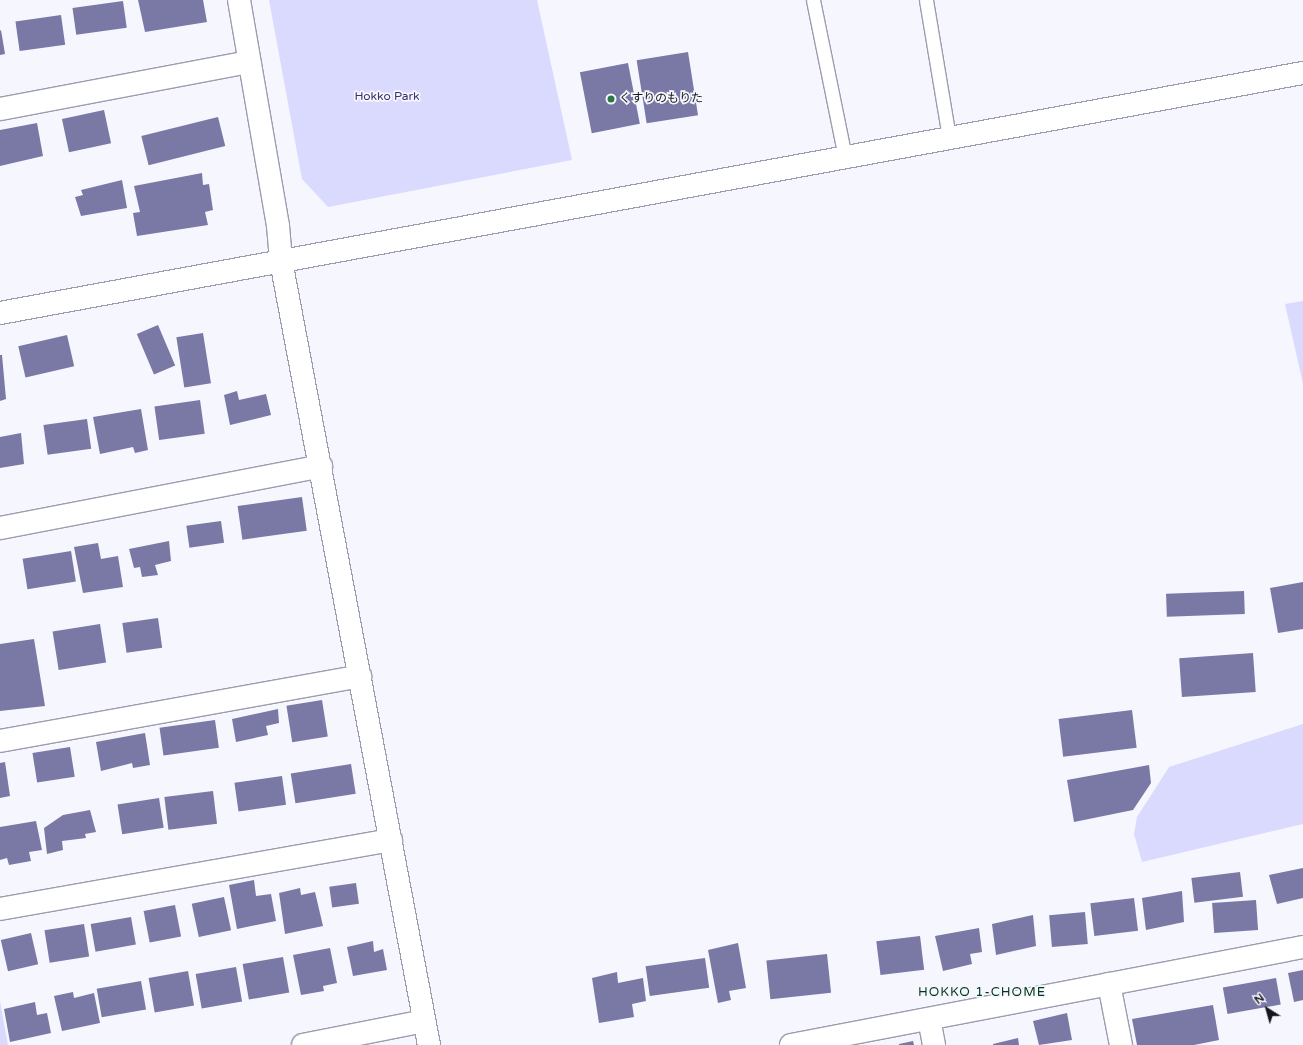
<!DOCTYPE html>
<meta charset="utf-8">
<style>
body{margin:0}
#map{position:relative;width:1303px;height:1045px;overflow:hidden;background:#f6f6ff;font-family:"Varela Round","Noto Sans JP",sans-serif}
div>[style]{position:absolute}
.green>*{inset:0;background:#dadafe}
.building>*{inset:0;background:#7a78a5;transform-origin:0 0}
.roads{filter:drop-shadow(1px 0 #9c9caf) drop-shadow(-1px 0 #9c9caf) drop-shadow(0 1px #9c9caf) drop-shadow(0 -1px #9c9caf)}
.service>*{height:13px;margin:-6.5px;padding:0 6.5px;transform-origin:6.5px;border-radius:6.5px;background:#fff}
.minor>*{height:22px;margin:-11px;padding:0 11px;transform-origin:11px;border-radius:11px;background:#fff}
.tertiary>*{height:22px;margin:-11px;padding:0 11px;transform-origin:11px;border-radius:11px;background:#fff}
.dots>*{width:11px;height:11px;translate:-50% -50%;box-sizing:border-box;border:2px solid #f6f6ff;border-radius:50%}
span{translate:-50% -50%;white-space:nowrap;text-align:center;line-height:1.15;-webkit-text-stroke:3.5px #f6f6ff;paint-order:stroke}
.park-label{font-size:12px;color:#38316b}
.poi-label{font-size:12px;color:#16161d}
.left{translate:0 -50%;text-align:left}
.neighbourhood-label{font-size:13px;color:#003817;letter-spacing:1px}
.north{position:absolute;left:1247px;top:989px;width:40px;height:40px;-webkit-text-stroke:3px #f6f6ff;paint-order:stroke;rotate:323deg;font-size:11px;font-weight:700;line-height:16px;text-align:center;color:#16161d}
.north::after{content:'';display:block;margin:auto;width:14px;height:18px;background:#16161d;clip-path:polygon(50% 0,100% 100%,50% 72%,0 100%)}
</style>
<div id="map">
<div class="green">
<i style="clip-path:polygon(269px 0,537px 0,572px 160px,328px 207px,302px 179px)"></i>
<i style="clip-path:polygon(1303px 301px,1303px 384px,1285px 304px)"></i>
<i style="clip-path:polygon(1303px 724px,1303px 824px,1142px 862px,1134px 834px,1137px 817px,1169px 767px)"></i>
<i style="clip-path:polygon(0 1001px,8px 1045px,0 1045px)"></i>
</div>
<div class="building">
<i style="clip-path:polygon(138px 0,203px 0,207px 22px,145px 32px)"></i>
<i style="left:123px;top:1px;width:27px;height:51px;rotate:82deg"></i>
<i style="left:61px;top:15px;width:30px;height:46px;rotate:82deg"></i>
<i style="clip-path:polygon(1px 30px,5px 54px,0 55px,0 31px)"></i>
<i style="left:688px;top:52px;width:64px;height:52px;rotate:81deg"></i>
<i style="left:628px;top:63px;width:62px;height:49px;rotate:79deg"></i>
<i style="left:104px;top:110px;width:34px;height:43px;rotate:78deg"></i>
<i style="left:218px;top:117px;width:30px;height:79px;rotate:76deg"></i>
<i style="clip-path:polygon(37px 123px,43px 156px,0 166px,0 130px)"></i>
<i style="clip-path:polygon(202px 173px,203px 185px,209px 184px,213px 210px,205px 212px,208px 225px,137px 236px,133px 213px,140px 212px,134px 186px)"></i>
<i style="clip-path:polygon(122px 180px,127px 208px,81px 216px,75px 197px,83px 195px,81px 190px)"></i>
<i style="left:158px;top:325px;width:44px;height:23px;rotate:67deg"></i>
<i style="left:203px;top:333px;width:51px;height:27px;rotate:81deg"></i>
<i style="left:67px;top:335px;width:32px;height:50px;rotate:77deg"></i>
<i style="clip-path:polygon(0 355px,2px 355px,6px 399px,0 401px)"></i>
<i style="clip-path:polygon(237px 391px,239px 400px,266px 394px,271px 415px,230px 425px,224px 395px)"></i>
<i style="left:200px;top:400px;width:34px;height:46px;rotate:82deg"></i>
<i style="clip-path:polygon(141px 409px,148px 450px,135px 453px,133px 447px,100px 454px,93px 417px)"></i>
<i style="left:87px;top:419px;width:30px;height:44px;rotate:82deg"></i>
<i style="clip-path:polygon(21px 433px,24px 464px,0 468px,0 437px)"></i>
<i style="left:302px;top:497px;width:34px;height:65px;rotate:82deg"></i>
<i style="left:221px;top:521px;width:22px;height:35px;rotate:82deg"></i>
<i style="clip-path:polygon(169px 541px,171px 561px,155px 565px,158px 575px,142px 577px,140px 567px,134px 568px,129px 549px)"></i>
<i style="clip-path:polygon(98px 543px,101px 559px,118px 556px,123px 587px,83px 593px,74px 547px)"></i>
<i style="left:71px;top:551px;width:31px;height:49px;rotate:81deg"></i>
<i style="clip-path:polygon(1303px 582px,1303px 629px,1278px 633px,1270px 588px)"></i>
<i style="left:1244px;top:591px;width:23px;height:78px;rotate:88deg"></i>
<i style="left:158px;top:618px;width:30px;height:36px;rotate:82deg"></i>
<i style="left:100px;top:624px;width:39px;height:48px;rotate:81deg"></i>
<i style="clip-path:polygon(34px 639px,45px 706px,0 711px,0 644px)"></i>
<i style="left:1253px;top:653px;width:39px;height:74px;rotate:86deg"></i>
<i style="left:322px;top:700px;width:37px;height:36px;rotate:81deg"></i>
<i style="clip-path:polygon(278px 709px,279px 723px,266px 726px,268px 735px,236px 742px,232px 719px)"></i>
<i style="left:1132px;top:710px;width:38px;height:74px;rotate:83deg"></i>
<i style="left:215px;top:720px;width:28px;height:56px;rotate:82deg"></i>
<i style="clip-path:polygon(145px 733px,150px 765px,133px 768px,132px 763px,101px 771px,96px 742px)"></i>
<i style="left:70px;top:747px;width:30px;height:38px;rotate:81deg"></i>
<i style="clip-path:polygon(5px 762px,10px 796px,0 798px,0 763px)"></i>
<i style="left:351px;top:764px;width:30px;height:61px;rotate:81deg"></i>
<i style="clip-path:polygon(1149px 765px,1151px 783px,1133px 810px,1074px 822px,1067px 780px)"></i>
<i style="left:282px;top:776px;width:29px;height:48px;rotate:82deg"></i>
<i style="left:213px;top:791px;width:33px;height:49px;rotate:83deg"></i>
<i style="left:159px;top:798px;width:30px;height:42px;rotate:81deg"></i>
<i style="clip-path:polygon(90px 810px,96px 832px,85px 834px,86px 838px,62px 841px,63px 850px,47px 854px,44px 828px,63px 815px)"></i>
<i style="clip-path:polygon(36px 821px,42px 850px,29px 852px,31px 861px,9px 865px,7px 858px,0 860px,0 827px)"></i>
<i style="clip-path:polygon(1303px 868px,1303px 898px,1277px 904px,1269px 875px)"></i>
<i style="left:1240px;top:872px;width:25px;height:49px;rotate:83deg"></i>
<i style="clip-path:polygon(254px 880px,256px 896px,271px 894px,276px 921px,237px 929px,229px 885px)"></i>
<i style="left:356px;top:883px;width:21px;height:27px;rotate:82deg"></i>
<i style="clip-path:polygon(300px 888px,301px 895px,315px 892px,323px 926px,285px 934px,279px 893px)"></i>
<i style="clip-path:polygon(1182px 891px,1184px 922px,1146px 930px,1142px 898px)"></i>
<i style="left:224px;top:897px;width:34px;height:33px;rotate:78deg"></i>
<i style="left:1134px;top:898px;width:33px;height:44px;rotate:83deg"></i>
<i style="left:1256px;top:900px;width:30px;height:44px;rotate:86deg"></i>
<i style="left:175px;top:905px;width:32px;height:32px;rotate:79deg"></i>
<i style="left:1085px;top:912px;width:32px;height:36px;rotate:85deg"></i>
<i style="clip-path:polygon(1033px 915px,1036px 946px,996px 955px,992px 924px)"></i>
<i style="left:131px;top:917px;width:28px;height:41px;rotate:80deg"></i>
<i style="left:84px;top:924px;width:33px;height:40px;rotate:81deg"></i>
<i style="clip-path:polygon(979px 928px,982px 952px,970px 954px,972px 964px,943px 971px,935px 936px)"></i>
<i style="left:31px;top:933px;width:32px;height:31px;rotate:77deg"></i>
<i style="left:920px;top:936px;width:34px;height:44px;rotate:83deg"></i>
<i style="clip-path:polygon(373px 941px,374px 952px,383px 949px,387px 970px,353px 976px,347px 947px)"></i>
<i style="clip-path:polygon(738px 943px,746px 988px,729px 991px,731px 1000px,718px 1003px,708px 950px)"></i>
<i style="clip-path:polygon(330px 948px,337px 983px,323px 986px,324px 991px,301px 995px,293px 955px)"></i>
<i style="left:827px;top:954px;width:39px;height:61px;rotate:84deg"></i>
<i style="left:283px;top:957px;width:36px;height:41px;rotate:80deg"></i>
<i style="left:705px;top:958px;width:30px;height:60px;rotate:82deg"></i>
<i style="left:236px;top:967px;width:35px;height:41px;rotate:80deg"></i>
<i style="clip-path:polygon(1303px 970px,1303px 1000px,1294px 1002px,1288px 973px)"></i>
<i style="left:188px;top:971px;width:35px;height:40px;rotate:80deg"></i>
<i style="clip-path:polygon(617px 972px,618px 983px,643px 978px,646px 1001px,632px 1004px,634px 1017px,599px 1023px,592px 978px)"></i>
<i style="left:1276px;top:978px;width:27px;height:54px;rotate:80deg"></i>
<i style="left:141px;top:981px;width:29px;height:45px;rotate:80deg"></i>
<i style="clip-path:polygon(73px 992px,74px 998px,94px 993px,100px 1023px,62px 1031px,54px 996px)"></i>
<i style="clip-path:polygon(35px 1002px,37px 1015px,47px 1013px,51px 1033px,10px 1042px,4px 1009px)"></i>
<i style="clip-path:polygon(1213px 1005px,1219px 1040px,1194px 1045px,1137px 1045px,1132px 1019px)"></i>
<i style="clip-path:polygon(1067px 1013px,1072px 1040px,1039px 1045px,1033px 1021px)"></i>
<i style="clip-path:polygon(1018px 1038px,1019px 1045px,993px 1045px,993px 1044px)"></i>
<i style="clip-path:polygon(913px 1041px,914px 1045px,899px 1045px,899px 1044px)"></i>
</div>
<div class="roads">
<div class="service">
<i style="left:813px;top:0;width:160px;rotate:78.5deg"></i>
<i style="left:926px;top:0;width:140px;rotate:80.5deg"></i>
</div>
<div class="minor">
<i style="left:0;top:109px;width:253px;rotate:-10.7deg"></i>
<i style="left:0;top:528px;width:327px;rotate:-10.9deg"></i>
<i style="left:0;top:741px;width:366px;rotate:-10.2deg"></i>
<i style="left:0;top:909px;width:397px;rotate:-10deg"></i>
<i style="left:1109px;top:984px;width:62px;rotate:78.9deg"></i>
<i style="left:929px;top:1019px;width:26px;rotate:79deg"></i>
<i style="left:303px;top:1045px;width:123px;rotate:-11.2deg"></i>
<i style="left:791px;top:1045px;width:521px;rotate:-10.84deg"></i>
</div>
<div class="tertiary">
<i style="left:239px;top:0;width:229px;rotate:80.2deg"></i>
<i style="left:278px;top:226px;width:35px;rotate:85deg"></i>
<i style="left:281px;top:261px;width:798px;rotate:79.31deg"></i>
<i style="left:0;top:313px;width:1325px;rotate:-10.44deg"></i>
</div>
</div>
<div class="dots">
<i style="left:611px;top:99px;background:#2b7746"></i>
</div>
<div class="park-label">
<span style="left:387px;top:97px">Hokko Park</span>
</div>
<div class="poi-label">
<span class="left" style="left:619px;top:99px">くすりのもりた</span>
</div>
<div class="neighbourhood-label">
<span style="left:982px;top:992px">HOKKO 1-CHOME</span>
</div>
<div class="north">N</div>
</div>
